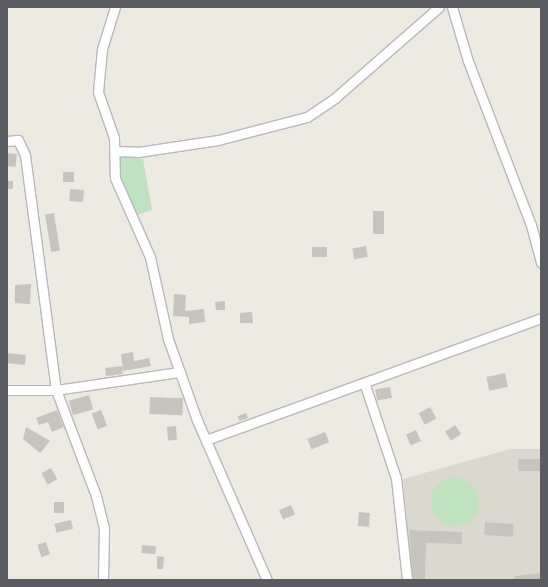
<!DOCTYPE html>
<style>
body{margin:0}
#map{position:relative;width:548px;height:587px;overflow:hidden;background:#eceae1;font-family:"Alegreya Sans",sans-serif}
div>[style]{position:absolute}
.education>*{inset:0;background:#dbd9cf}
.green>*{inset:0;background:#bfe2c1}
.round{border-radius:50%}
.building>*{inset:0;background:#c7c4be;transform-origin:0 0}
.roads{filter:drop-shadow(1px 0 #b7b8bd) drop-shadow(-1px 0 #b7b8bd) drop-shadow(0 1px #b7b8bd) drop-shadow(0 -1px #b7b8bd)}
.street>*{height:9px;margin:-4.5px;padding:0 4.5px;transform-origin:4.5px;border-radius:4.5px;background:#fff}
span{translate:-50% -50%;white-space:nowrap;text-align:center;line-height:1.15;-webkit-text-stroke:4px #fff;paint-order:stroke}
.frame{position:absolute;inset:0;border:8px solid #5a5c61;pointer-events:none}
</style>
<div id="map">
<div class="education">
<i style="clip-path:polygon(510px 449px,541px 449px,541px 580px,410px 580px,403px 479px)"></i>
</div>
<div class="green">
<i style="clip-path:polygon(117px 156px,143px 159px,152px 210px,132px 217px,118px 180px)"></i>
<i class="round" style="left:431px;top:478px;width:48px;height:48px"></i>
</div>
<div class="building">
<i style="left:7px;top:153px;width:10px;height:13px;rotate:6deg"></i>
<i style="left:63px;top:172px;width:11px;height:10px"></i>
<i style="left:7px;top:181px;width:6px;height:8px"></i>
<i style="left:70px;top:189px;width:14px;height:12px;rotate:4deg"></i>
<i style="left:373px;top:211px;width:11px;height:23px"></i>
<i style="left:54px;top:213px;width:38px;height:9px;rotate:81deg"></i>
<i style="left:366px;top:246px;width:11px;height:14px;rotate:80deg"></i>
<i style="left:312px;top:247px;width:15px;height:10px"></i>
<i style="clip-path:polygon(31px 284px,30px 304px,15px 303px,15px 285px)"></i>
<i style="clip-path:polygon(174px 294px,186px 295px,185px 311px,204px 309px,205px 322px,189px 324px,189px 317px,173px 316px)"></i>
<i style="clip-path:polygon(225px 301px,225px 310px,216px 310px,215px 302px)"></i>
<i style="clip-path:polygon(252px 312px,253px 323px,240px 323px,240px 313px)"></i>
<i style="clip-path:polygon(133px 352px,134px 361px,149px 358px,151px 366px,123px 371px,121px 354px)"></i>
<i style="left:7px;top:353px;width:19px;height:10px;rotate:6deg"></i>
<i style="left:122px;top:366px;width:8px;height:17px;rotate:83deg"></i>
<i style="left:505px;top:373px;width:14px;height:19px;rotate:78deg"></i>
<i style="left:390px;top:387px;width:11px;height:15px;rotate:80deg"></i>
<i style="left:89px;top:395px;width:15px;height:21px;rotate:74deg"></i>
<i style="left:150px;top:397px;width:33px;height:17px;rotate:2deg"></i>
<i style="left:430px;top:407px;width:13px;height:13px;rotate:61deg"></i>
<i style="clip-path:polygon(57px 410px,64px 427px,52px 432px,48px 422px,39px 425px,36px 418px)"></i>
<i style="left:101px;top:410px;width:17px;height:10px;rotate:69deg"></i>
<i style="left:246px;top:413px;width:5px;height:9px;rotate:68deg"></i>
<i style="left:455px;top:425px;width:11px;height:12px;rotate:56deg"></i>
<i style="left:176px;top:426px;width:14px;height:9px;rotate:86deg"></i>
<i style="clip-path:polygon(26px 427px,50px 441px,40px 453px,23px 439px)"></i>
<i style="left:416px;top:430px;width:12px;height:11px;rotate:66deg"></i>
<i style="left:325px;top:432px;width:11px;height:19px;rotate:68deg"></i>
<i style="left:518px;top:459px;width:23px;height:12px"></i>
<i style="left:51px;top:468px;width:13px;height:11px;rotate:61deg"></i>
<i style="left:54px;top:502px;width:10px;height:11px"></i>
<i style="left:291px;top:505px;width:10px;height:13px;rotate:66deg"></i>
<i style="left:359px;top:512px;width:11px;height:14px;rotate:5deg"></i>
<i style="left:71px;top:520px;width:9px;height:17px;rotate:77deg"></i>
<i style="left:485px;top:522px;width:29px;height:13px;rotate:4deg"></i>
<i style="clip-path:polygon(409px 530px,462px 532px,462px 544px,426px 543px,425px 580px,413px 580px)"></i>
<i style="left:46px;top:542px;width:13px;height:9px;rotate:72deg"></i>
<i style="left:142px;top:545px;width:14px;height:8px;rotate:4deg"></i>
<i style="clip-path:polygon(157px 556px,164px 557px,163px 569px,157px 569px)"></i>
<i style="clip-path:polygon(541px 573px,541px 580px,515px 580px,515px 576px)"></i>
</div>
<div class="roads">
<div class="street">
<i style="left:115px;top:7px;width:44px;rotate:107.2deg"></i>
<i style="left:102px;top:49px;width:43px;rotate:95.3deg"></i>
<i style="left:98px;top:92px;width:49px;rotate:70.8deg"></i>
<i style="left:114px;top:138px;width:40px;rotate:88.6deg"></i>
<i style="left:115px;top:178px;width:86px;rotate:66.1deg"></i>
<i style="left:150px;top:257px;width:84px;rotate:77.6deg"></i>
<i style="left:168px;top:339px;width:86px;rotate:70.3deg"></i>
<i style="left:197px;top:420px;width:175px;rotate:66.4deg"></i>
<i style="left:452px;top:7px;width:56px;rotate:73.5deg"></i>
<i style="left:468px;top:61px;width:176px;rotate:69deg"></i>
<i style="left:531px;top:225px;width:39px;rotate:75deg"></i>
<i style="left:7px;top:141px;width:11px;rotate:-5deg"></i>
<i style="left:18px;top:140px;width:17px;rotate:65deg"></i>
<i style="left:25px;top:155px;width:237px;rotate:82.5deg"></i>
<i style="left:56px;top:390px;width:113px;rotate:69.3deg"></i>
<i style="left:96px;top:496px;width:33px;rotate:76deg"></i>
<i style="left:104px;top:528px;width:52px;rotate:91.1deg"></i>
<i style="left:115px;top:151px;width:23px;rotate:2deg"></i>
<i style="left:138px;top:152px;width:81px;rotate:-8.5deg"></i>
<i style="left:218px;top:140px;width:92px;rotate:-14.5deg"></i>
<i style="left:307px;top:117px;width:34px;rotate:-34deg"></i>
<i style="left:335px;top:98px;width:138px;rotate:-41.2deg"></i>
<i style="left:365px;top:385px;width:98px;rotate:71.6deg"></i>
<i style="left:396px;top:478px;width:103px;rotate:83.8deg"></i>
<i style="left:7px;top:390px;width:49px"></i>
<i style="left:56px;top:390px;width:125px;rotate:-8.3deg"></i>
<i style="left:206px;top:440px;width:357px;rotate:-20deg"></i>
</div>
</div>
<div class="frame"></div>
</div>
